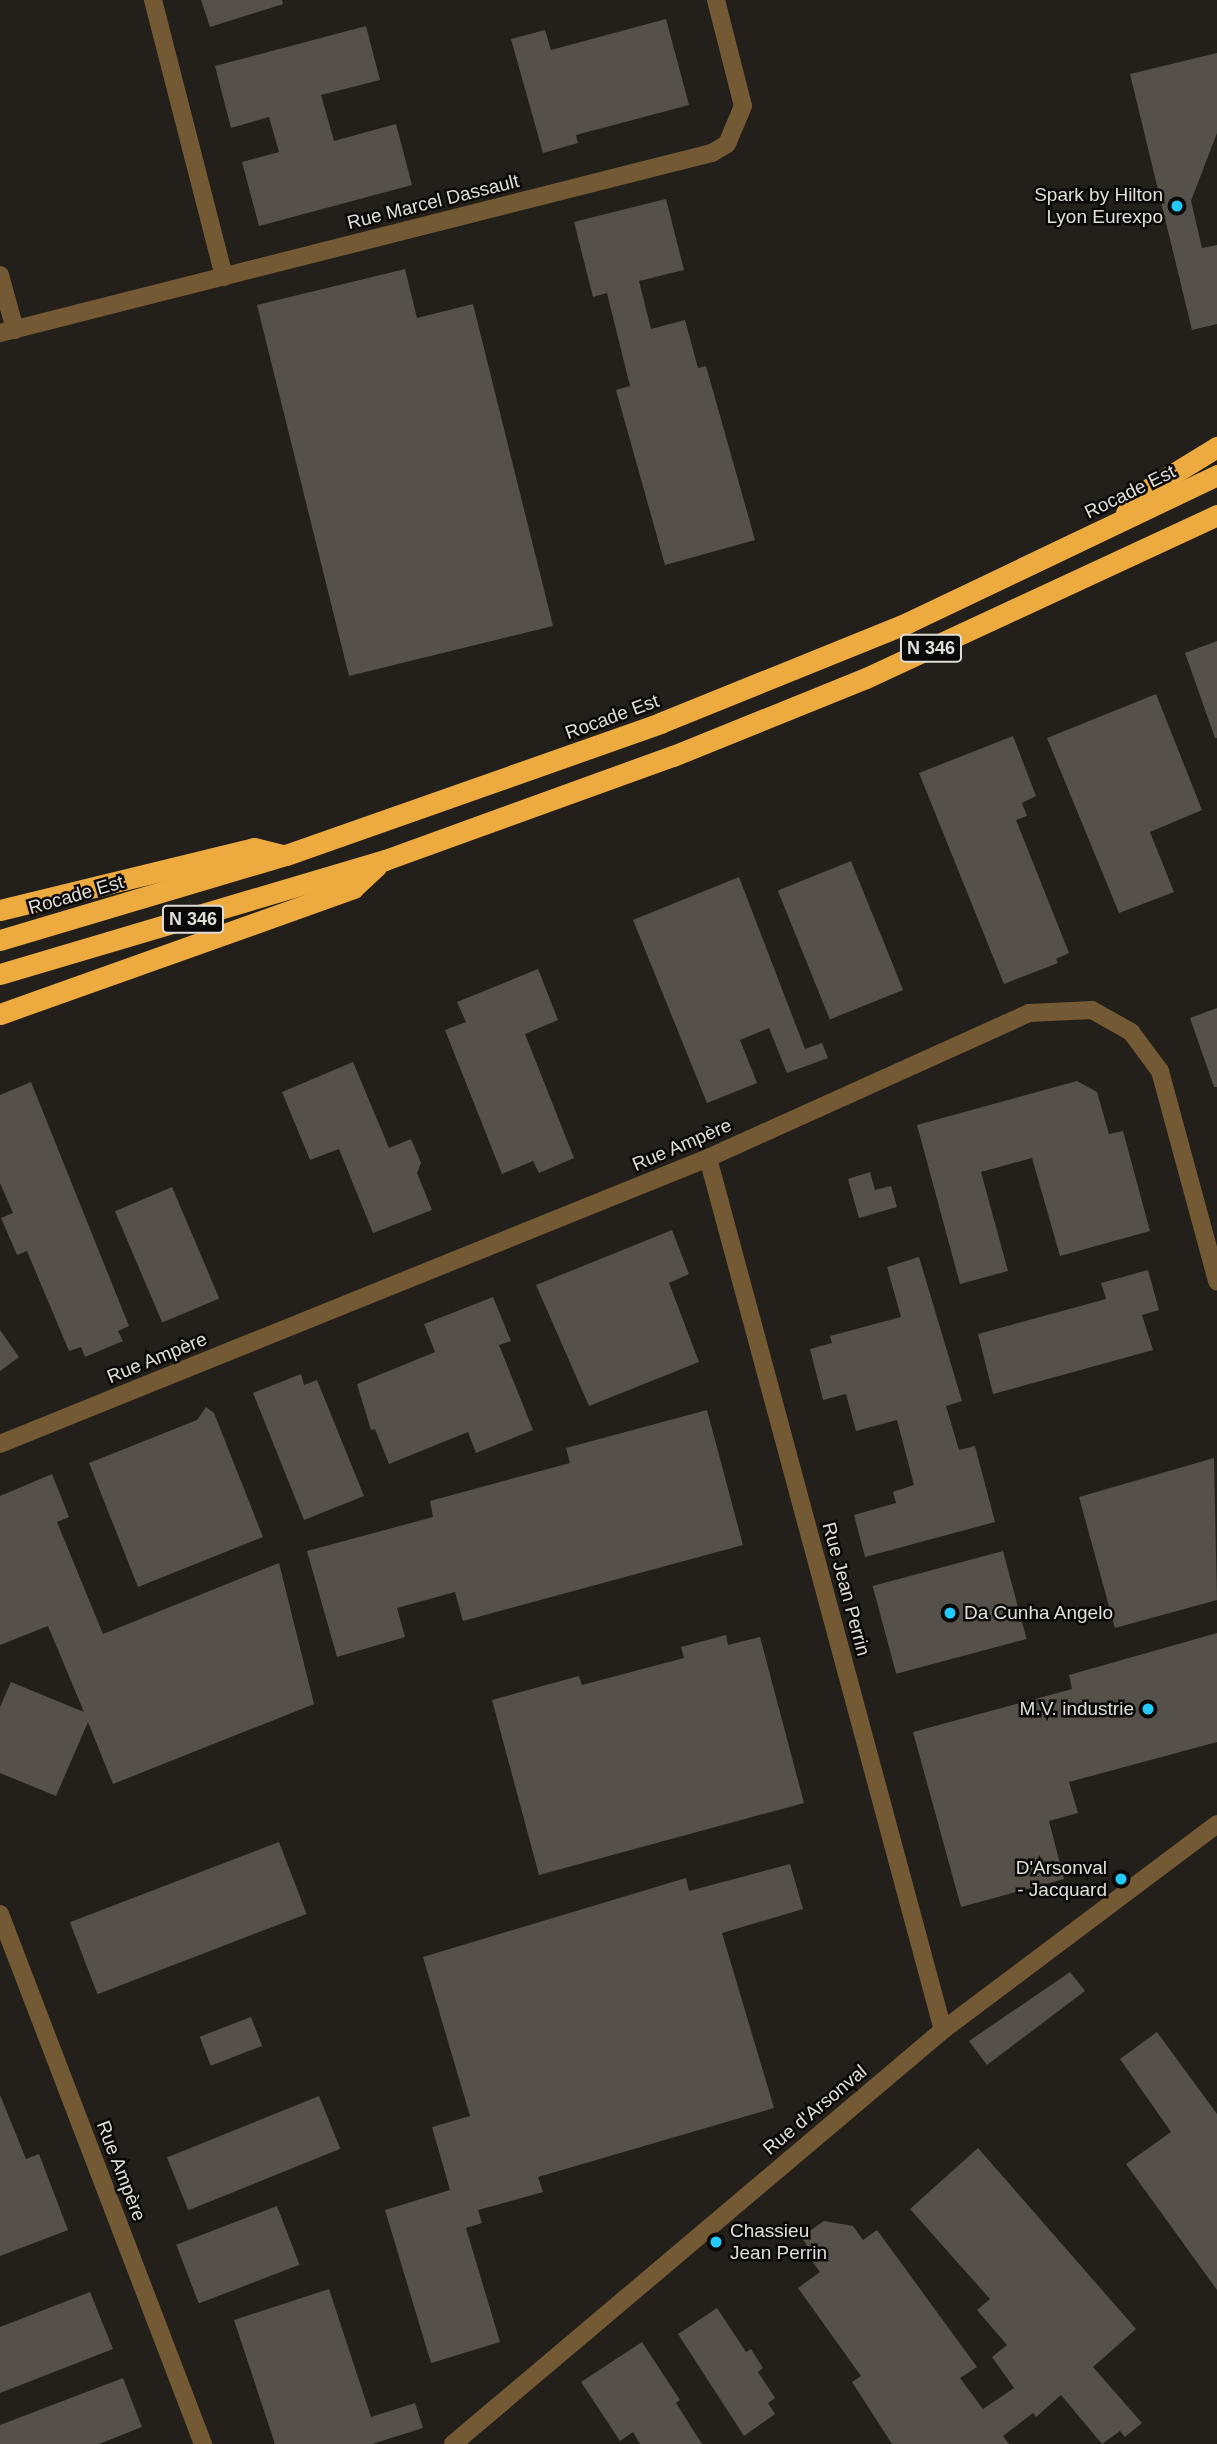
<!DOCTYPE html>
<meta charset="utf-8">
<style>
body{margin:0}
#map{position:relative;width:1217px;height:2444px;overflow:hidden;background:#231f1a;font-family:Helvetica,sans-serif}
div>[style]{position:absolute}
.building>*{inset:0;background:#55504a;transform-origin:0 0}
.street>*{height:18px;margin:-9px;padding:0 9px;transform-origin:9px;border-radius:9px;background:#745a34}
.highway>*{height:21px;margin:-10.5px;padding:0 10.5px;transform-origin:10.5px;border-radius:10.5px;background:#edaa3f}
.dots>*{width:19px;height:19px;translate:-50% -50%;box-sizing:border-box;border:4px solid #0b0907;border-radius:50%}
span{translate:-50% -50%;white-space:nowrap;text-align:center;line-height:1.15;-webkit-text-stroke:5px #0b0907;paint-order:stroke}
.shield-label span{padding:2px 5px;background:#0b0907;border:2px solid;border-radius:5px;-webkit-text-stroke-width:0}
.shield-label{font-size:18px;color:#e0ddd9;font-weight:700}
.poi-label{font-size:19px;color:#e0ddd9}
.right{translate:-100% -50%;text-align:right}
.left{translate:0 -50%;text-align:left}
.street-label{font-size:19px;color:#e0ddd9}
</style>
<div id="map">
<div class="building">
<i style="clip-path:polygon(201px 0,282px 0,283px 4px,210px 27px)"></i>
<i style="clip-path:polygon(666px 19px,689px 105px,576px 135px,578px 143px,543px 153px,511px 39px,545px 30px,551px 50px)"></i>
<i style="clip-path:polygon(366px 26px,380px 80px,321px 95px,334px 141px,396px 124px,412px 185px,259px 226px,242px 162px,279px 152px,269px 117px,231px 128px,215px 66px)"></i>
<i style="clip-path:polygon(1217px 53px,1217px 133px,1191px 201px,1202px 248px,1217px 245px,1217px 324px,1192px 330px,1130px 74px)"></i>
<i style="clip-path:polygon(666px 199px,684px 270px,639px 281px,651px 329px,685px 320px,698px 368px,706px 366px,755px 540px,665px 565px,616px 390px,630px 386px,607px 293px,593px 297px,574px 222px)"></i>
<i style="clip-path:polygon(405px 269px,417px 318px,473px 304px,553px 626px,349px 676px,257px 305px)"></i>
<i style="clip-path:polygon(1217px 641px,1217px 738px,1215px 738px,1185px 653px)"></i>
<i style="clip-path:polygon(1156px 694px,1202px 810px,1150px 832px,1174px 892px,1119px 913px,1047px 738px)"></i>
<i style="clip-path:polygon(1013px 736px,1036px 796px,1022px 803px,1027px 816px,1016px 820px,1069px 953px,1056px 959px,1058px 963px,1004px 984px,919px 773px)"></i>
<i style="left:851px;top:861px;width:139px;height:79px;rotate:68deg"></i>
<i style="clip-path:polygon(739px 877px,805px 1049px,822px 1043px,828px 1058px,787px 1073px,769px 1028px,740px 1040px,757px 1083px,707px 1103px,633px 920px)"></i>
<i style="clip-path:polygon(538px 969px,558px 1020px,525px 1034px,574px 1158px,539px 1173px,533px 1161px,502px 1174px,445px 1030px,466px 1022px,457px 1002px)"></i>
<i style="clip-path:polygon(1217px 1008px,1217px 1087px,1214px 1087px,1190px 1018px)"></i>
<i style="clip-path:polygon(353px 1062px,389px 1148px,411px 1139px,421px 1163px,417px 1173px,432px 1210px,373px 1233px,339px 1149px,310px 1160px,282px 1092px)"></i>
<i style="clip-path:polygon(1077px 1081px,1097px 1092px,1109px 1134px,1123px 1131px,1150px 1231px,1060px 1256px,1032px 1158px,981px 1172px,1008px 1271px,960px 1284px,917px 1125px)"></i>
<i style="clip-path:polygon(31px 1082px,129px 1326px,118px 1331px,123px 1341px,85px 1357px,81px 1347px,69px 1351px,27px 1251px,17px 1255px,1px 1218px,13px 1213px,0 1183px,0 1095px)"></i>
<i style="clip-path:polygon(870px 1172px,875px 1190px,891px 1186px,897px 1207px,859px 1218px,848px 1179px)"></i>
<i style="left:172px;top:1187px;width:121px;height:62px;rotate:67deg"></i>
<i style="clip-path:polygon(672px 1230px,689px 1274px,669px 1283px,699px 1362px,589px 1406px,536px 1285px)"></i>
<i style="clip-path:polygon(919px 1257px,962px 1401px,946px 1406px,959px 1450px,975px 1446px,995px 1522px,865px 1557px,854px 1515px,896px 1503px,893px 1492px,914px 1485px,897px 1420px,856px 1431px,846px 1394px,823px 1400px,810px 1349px,832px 1343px,830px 1336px,901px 1317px,887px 1267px)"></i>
<i style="clip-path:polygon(1148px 1270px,1159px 1310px,1142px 1315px,1153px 1350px,993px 1394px,978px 1334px,1106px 1299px,1101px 1283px)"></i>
<i style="clip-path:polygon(493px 1297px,511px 1341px,499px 1345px,533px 1430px,476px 1453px,468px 1432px,389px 1464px,375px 1429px,371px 1430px,357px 1384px,435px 1352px,424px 1324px)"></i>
<i style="clip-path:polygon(0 1330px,19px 1357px,0 1371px)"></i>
<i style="clip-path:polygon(301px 1374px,304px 1385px,317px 1380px,364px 1496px,304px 1520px,253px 1393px)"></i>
<i style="clip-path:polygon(206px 1407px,214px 1413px,263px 1537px,138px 1587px,89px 1463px,197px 1420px)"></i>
<i style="clip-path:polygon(707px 1410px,743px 1545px,463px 1621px,455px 1592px,397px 1608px,405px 1637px,337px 1657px,307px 1551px,433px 1517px,430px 1501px,570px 1463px,566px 1448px)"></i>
<i style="clip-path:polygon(1214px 1458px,1217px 1600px,1115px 1628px,1079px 1497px)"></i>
<i style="clip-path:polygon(52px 1474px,69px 1517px,57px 1522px,103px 1634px,279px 1563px,314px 1704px,113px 1784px,88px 1722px,56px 1796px,0 1773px,0 1707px,11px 1682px,84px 1712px,48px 1626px,0 1645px,0 1496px)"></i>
<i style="left:1003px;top:1551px;width:91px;height:135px;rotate:75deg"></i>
<i style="clip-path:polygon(1217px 1633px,1217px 1742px,1069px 1782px,1078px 1813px,1049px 1821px,1064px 1879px,961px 1907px,913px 1732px,1072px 1689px,1069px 1675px)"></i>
<i style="clip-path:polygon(726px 1635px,728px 1645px,760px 1637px,804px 1803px,539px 1875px,492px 1700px,579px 1676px,582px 1685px,684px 1658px,681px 1647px)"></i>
<i style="left:279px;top:1842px;width:77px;height:224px;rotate:69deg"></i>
<i style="clip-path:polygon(790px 1864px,803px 1909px,722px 1933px,774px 2108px,538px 2177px,543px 2192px,478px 2210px,482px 2223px,466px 2228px,500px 2342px,431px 2363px,385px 2210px,450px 2190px,432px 2127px,470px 2116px,423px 1957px,686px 1878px,689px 1891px)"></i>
<i style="clip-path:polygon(1070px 1972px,1085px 1991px,987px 2065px,969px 2041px)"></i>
<i style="left:251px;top:2017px;width:31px;height:55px;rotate:69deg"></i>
<i style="clip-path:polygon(1157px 2032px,1217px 2114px,1217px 2290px,1126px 2164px,1171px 2132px,1120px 2059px)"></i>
<i style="clip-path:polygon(0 2095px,26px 2159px,39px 2154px,68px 2230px,0 2256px)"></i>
<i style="left:319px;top:2096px;width:57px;height:164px;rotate:68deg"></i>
<i style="clip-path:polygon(978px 2148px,1136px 2329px,1093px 2367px,1142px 2423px,1125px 2437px,1120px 2431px,1102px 2444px,1061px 2395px,1036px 2417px,1033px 2413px,1003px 2436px,1009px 2444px,892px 2444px,852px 2382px,861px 2376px,798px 2288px,820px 2272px,803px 2248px,807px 2245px,801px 2237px,824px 2221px,853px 2226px,863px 2240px,877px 2230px,977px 2367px,960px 2378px,983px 2409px,1014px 2388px,992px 2357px,1007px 2345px,977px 2310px,990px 2299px,910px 2209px)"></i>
<i style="left:277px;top:2206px;width:63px;height:108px;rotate:69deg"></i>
<i style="clip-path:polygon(329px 2289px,371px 2417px,415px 2403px,423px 2428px,372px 2444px,275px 2444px,234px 2320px)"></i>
<i style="clip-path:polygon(90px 2292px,113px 2349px,0 2393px,0 2327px)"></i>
<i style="clip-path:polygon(717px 2308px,746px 2352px,751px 2349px,763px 2368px,758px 2372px,775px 2398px,768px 2403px,775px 2414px,744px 2436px,678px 2334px)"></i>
<i style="clip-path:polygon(642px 2342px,680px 2400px,676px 2403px,702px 2444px,640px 2444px,633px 2432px,620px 2441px,581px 2382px)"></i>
<i style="clip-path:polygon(123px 2378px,142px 2427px,99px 2444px,0 2444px,0 2425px)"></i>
</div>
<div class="street">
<i style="left:153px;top:0;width:286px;rotate:75.6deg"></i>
<i style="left:0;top:275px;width:57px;rotate:74.7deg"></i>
<i style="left:0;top:333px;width:734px;rotate:-14.19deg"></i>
<i style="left:712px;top:153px;width:17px;rotate:-31deg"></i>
<i style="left:727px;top:144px;width:41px;rotate:-67.2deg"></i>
<i style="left:743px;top:106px;width:109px;rotate:-104.3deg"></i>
<i style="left:708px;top:1158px;width:903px;rotate:74.92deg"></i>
<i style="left:0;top:1444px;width:764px;rotate:-22deg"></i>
<i style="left:708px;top:1158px;width:352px;rotate:-24.3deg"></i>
<i style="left:1029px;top:1013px;width:63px;rotate:-2.7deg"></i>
<i style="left:1092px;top:1010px;width:45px;rotate:29.4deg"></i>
<i style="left:1131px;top:1032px;width:49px;rotate:53.4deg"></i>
<i style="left:1160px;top:1071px;width:218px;rotate:74.8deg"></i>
<i style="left:0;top:1914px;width:568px;rotate:69.04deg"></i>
<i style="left:453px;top:2444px;width:641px;rotate:-40.19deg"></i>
<i style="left:943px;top:2030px;width:343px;rotate:-36.9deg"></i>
</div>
<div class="highway">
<i style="left:1126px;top:513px;width:35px;rotate:-46deg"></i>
<i style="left:1150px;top:488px;width:79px;rotate:-31.5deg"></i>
<i style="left:0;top:910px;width:261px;rotate:-13.7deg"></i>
<i style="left:254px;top:848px;width:30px;rotate:14deg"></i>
<i style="left:0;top:940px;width:298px;rotate:-16.6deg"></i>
<i style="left:286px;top:855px;width:397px;rotate:-19.4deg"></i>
<i style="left:660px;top:723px;width:266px;rotate:-22deg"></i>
<i style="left:907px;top:623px;width:344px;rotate:-25.5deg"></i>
<i style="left:0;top:974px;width:402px;rotate:-16.5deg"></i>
<i style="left:385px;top:860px;width:306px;rotate:-19.9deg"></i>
<i style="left:673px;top:756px;width:208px;rotate:-22deg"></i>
<i style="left:866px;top:678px;width:387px;rotate:-24.9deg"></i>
<i style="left:0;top:1014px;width:375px;rotate:-19.6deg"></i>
<i style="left:353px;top:888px;width:33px;rotate:-43deg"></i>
</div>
<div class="dots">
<i style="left:1177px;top:206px;background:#24c9fe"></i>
<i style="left:950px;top:1613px;background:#24c9fe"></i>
<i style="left:1148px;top:1709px;background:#24c9fe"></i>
<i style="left:1121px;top:1879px;background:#24c9fe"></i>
<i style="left:716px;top:2242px;background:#24c9fe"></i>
</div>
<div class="shield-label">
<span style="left:931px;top:648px">N 346</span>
<span style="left:193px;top:919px">N 346</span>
</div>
<div class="poi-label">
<span class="right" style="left:1163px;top:206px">Spark by Hilton<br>Lyon Eurexpo</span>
<span class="left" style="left:964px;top:1613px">Da Cunha Angelo</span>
<span class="right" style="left:1134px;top:1709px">M.V. industrie</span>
<span class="right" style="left:1107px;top:1879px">D'Arsonval<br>- Jacquard</span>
<span class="left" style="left:730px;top:2242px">Chassieu<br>Jean Perrin</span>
</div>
<div class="street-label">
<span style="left:433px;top:202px;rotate:-14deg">Rue Marcel Dassault</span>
<span style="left:1130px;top:492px;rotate:-26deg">Rocade Est</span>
<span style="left:612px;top:717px;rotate:-20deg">Rocade Est</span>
<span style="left:76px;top:895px;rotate:-16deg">Rocade Est</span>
<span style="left:682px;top:1145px;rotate:-23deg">Rue Ampère</span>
<span style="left:157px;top:1358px;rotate:-22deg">Rue Ampère</span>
<span style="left:846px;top:1589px;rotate:75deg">Rue Jean Perrin</span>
<span style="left:815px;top:2110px;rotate:-40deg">Rue d'Arsonval</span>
<span style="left:121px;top:2171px;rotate:69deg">Rue Ampère</span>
</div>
</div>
